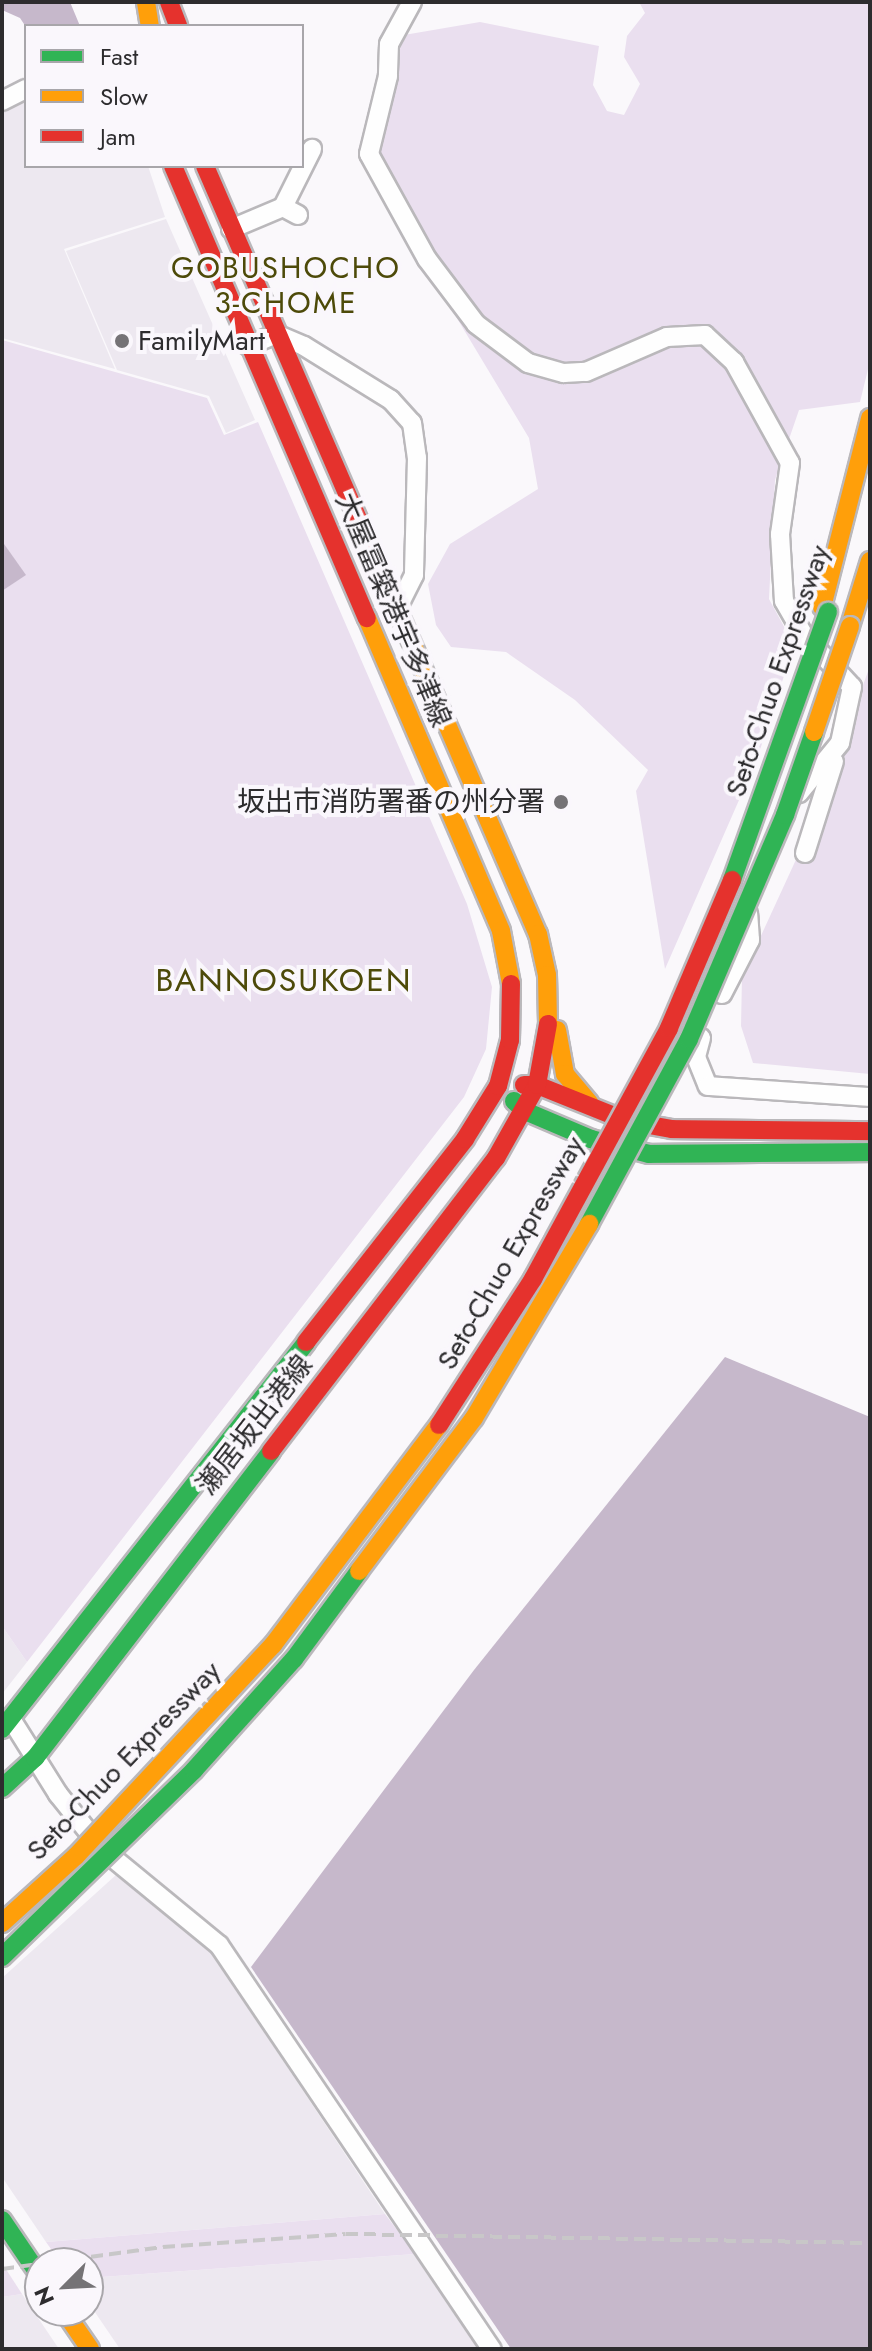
<!DOCTYPE html>
<meta charset="utf-8">
<style>
body{margin:0}
#map{position:relative;width:872px;height:2351px;overflow:hidden;background:#faf8fb;font-family:Jost,"Noto Sans JP",sans-serif}
div>[style]{position:absolute}
.built>*{inset:0;background:#ede8f0}
.green>*{inset:0;background:#eadfef}
.water>*{inset:0;background:#c6b8cb}
.roads{filter:drop-shadow(2px 0 #bab8bb) drop-shadow(-2px 0 #bab8bb) drop-shadow(0 2px #bab8bb) drop-shadow(0 -2px #bab8bb)}
.street>*{height:18px;margin:-9px;padding:0 9px;transform-origin:9px;border-radius:9px;background:#fefefe}
.fast>*{height:18px;margin:-9px;padding:0 9px;transform-origin:9px;border-radius:9px;background:#30b455}
.slow>*{height:18px;margin:-9px;padding:0 9px;transform-origin:9px;border-radius:9px;background:#ff9f0a}
.jam>*{height:18px;margin:-9px;padding:0 9px;transform-origin:9px;border-radius:9px;background:#e5322d}
.rail>*{height:4px;margin-top:-2px;transform-origin:0;background:repeating-linear-gradient(90deg,#c8c7c8 0 12px,transparent 0 18px)}
.bridges{filter:drop-shadow(2px 0 #bab8bb) drop-shadow(-2px 0 #bab8bb) drop-shadow(0 2px #bab8bb) drop-shadow(0 -2px #bab8bb)}
.fast-bridge>*{height:18px;margin:-9px;padding:0 9px;transform-origin:9px;border-radius:9px;background:#30b455}
.slow-bridge>*{height:18px;margin:-9px;padding:0 9px;transform-origin:9px;border-radius:9px;background:#ff9f0a}
.jam-bridge>*{height:18px;margin:-9px;padding:0 9px;transform-origin:9px;border-radius:9px;background:#e5322d}
.dots>*{width:22px;height:22px;translate:-50% -50%;box-sizing:border-box;border:4px solid #faf7fc;border-radius:50%}
span{translate:-50% -50%;white-space:nowrap;text-align:center;line-height:1.15;-webkit-text-stroke:8px #faf7fc;paint-order:stroke}
.poi-label{font-size:28px;color:#2d2c2e}
.left{translate:0 -50%;text-align:left}
.right{translate:-100% -50%;text-align:right}
.street-label{font-size:28px;color:#2d2c2e}
.neighbourhood-label{font-size:30px;color:#4d4a09;letter-spacing:2px}
.quarter-label{font-size:32px;color:#4d4a09;letter-spacing:2px}
.frame{position:absolute;inset:0;border:4px solid #2d2c2e;pointer-events:none}
.legend{position:absolute;left:24px;top:24px;width:280px;height:144px;box-sizing:border-box;background:#faf7fc;border:2px solid #a8a6aa;margin:0;padding:10px 14px;list-style:none;font-size:24px;color:#2d2c2e}
.legend li{display:flex;align-items:center;gap:16px;height:40px}
.legend b{width:40px;border:2px solid #a8a6aa}
.north{position:absolute;left:24px;top:2247px;width:80px;height:80px;box-sizing:border-box;background:#faf7fc;border:2px solid #a8a6aa;border-radius:50%;rotate:246deg;font-size:22px;font-weight:700;line-height:32px;text-align:center;color:#2d2c2e}
.north::after{content:'';display:block;margin:auto;width:28px;height:36px;background:#757376;clip-path:polygon(50% 0,100% 100%,50% 72%,0 100%)}
</style>
<div id="map">
<div class="built">
<i style="clip-path:polygon(26px 98px,26px 166px,148px 166px,165px 217px,64px 249px,115px 369px,2px 338px,2px 110px)"></i>
<i style="clip-path:polygon(166px 219px,255px 420px,226px 433px,209px 396px,117px 370px,66px 251px)"></i>
<i style="clip-path:polygon(2px 1626px,27px 1662px,2px 1694px)"></i>
<i style="clip-path:polygon(116px 1875px,204px 1942px,385px 2214px,46px 2242px,2px 2177px,2px 1978px)"></i>
<i style="clip-path:polygon(415px 2254px,480px 2349px,120px 2349px,88px 2302px,88px 2278px)"></i>
<i style="clip-path:polygon(22px 2294px,59px 2349px,2px 2349px,2px 2297px)"></i>
</div>
<div class="green">
<i style="clip-path:polygon(639px 2px,870px 2px,870px 361px,860px 402px,799px 410px,775px 480px,769px 599px,794px 645px,757px 759px,665px 969px,636px 791px,648px 770px,575px 700px,506px 652px,451px 647px,436px 625px,428px 584px,450px 544px,538px 489px,529px 438px,449px 305px,380px 154px,388px 55px,404px 35px,480px 22px,599px 46px,593px 85px,607px 111px,624px 115px,640px 84px,624px 57px,627px 36px,645px 13px)"></i>
<i style="clip-path:polygon(2px 340px,207px 398px,224px 435px,258px 422px,467px 904px,492px 987px,486px 1049px,464px 1097px,27px 1662px,2px 1626px,2px 591px,25px 575px,2px 541px)"></i>
<i style="clip-path:polygon(870px 666px,870px 1074px,753px 1063px,741px 1026px,742px 977px,811px 827px)"></i>
<i style="clip-path:polygon(385px 2214px,415px 2254px,88px 2278px,88px 2263px,61px 2263px,46px 2242px)"></i>
<i style="clip-path:polygon(2px 2263px,22px 2294px,2px 2297px)"></i>
</div>
<div class="water">
<i style="clip-path:polygon(2px 2px,70px 2px,80px 26px,26px 27px,20px 18px,2px 10px)"></i>
<i style="clip-path:polygon(2px 541px,26px 575px,2px 591px)"></i>
<i style="clip-path:polygon(725px 1357px,870px 1417px,870px 2349px,511px 2349px,251px 1967px,474px 1670px)"></i>
</div>
<div class="roads">
<div class="street">
<i style="left:412px;top:2px;width:48px;rotate:118.7deg"></i>
<i style="left:389px;top:44px;width:32px;rotate:92deg"></i>
<i style="left:388px;top:76px;width:80px;rotate:103.7deg"></i>
<i style="left:369px;top:154px;width:120px;rotate:61.1deg"></i>
<i style="left:427px;top:259px;width:81px;rotate:53deg"></i>
<i style="left:476px;top:324px;width:65px;rotate:36.9deg"></i>
<i style="left:528px;top:363px;width:37px;rotate:16deg"></i>
<i style="left:564px;top:373px;width:22px;rotate:-3deg"></i>
<i style="left:586px;top:372px;width:88px;rotate:-23.4deg"></i>
<i style="left:667px;top:337px;width:38px;rotate:-3deg"></i>
<i style="left:705px;top:335px;width:40px;rotate:43deg"></i>
<i style="left:734px;top:362px;width:115px;rotate:61deg"></i>
<i style="left:790px;top:463px;width:72px;rotate:98deg"></i>
<i style="left:780px;top:534px;width:67px;rotate:86.6deg"></i>
<i style="left:784px;top:601px;width:38px;rotate:60deg"></i>
<i style="left:803px;top:634px;width:72px;rotate:47.2deg"></i>
<i style="left:852px;top:687px;width:57px;rotate:102.1deg"></i>
<i style="left:840px;top:743px;width:65px;rotate:129.4deg"></i>
<i style="left:2px;top:101px;width:27px;rotate:-27deg"></i>
<i style="left:283px;top:207px;width:65px;rotate:-63.4deg"></i>
<i style="left:231px;top:229px;width:56px;rotate:-22.9deg"></i>
<i style="left:283px;top:207px;width:17px;rotate:28deg"></i>
<i style="left:248px;top:346px;width:30px;rotate:-23deg"></i>
<i style="left:276px;top:334px;width:30px;rotate:23deg"></i>
<i style="left:304px;top:346px;width:102px;rotate:31.8deg"></i>
<i style="left:391px;top:400px;width:31px;rotate:48deg"></i>
<i style="left:412px;top:423px;width:35px;rotate:82deg"></i>
<i style="left:417px;top:458px;width:117px;rotate:91.5deg"></i>
<i style="left:414px;top:575px;width:40px;rotate:116.6deg"></i>
<i style="left:805px;top:853px;width:96px;rotate:-72.5deg"></i>
<i style="left:722px;top:994px;width:61px;rotate:-62.6deg"></i>
<i style="left:750px;top:940px;width:26px;rotate:-94deg"></i>
<i style="left:701px;top:1038px;width:20px;rotate:105deg"></i>
<i style="left:696px;top:1057px;width:31px;rotate:68deg"></i>
<i style="left:708px;top:1086px;width:162px;rotate:3.9deg"></i>
<i style="left:11px;top:1719px;width:89px;rotate:57.9deg"></i>
<i style="left:58px;top:1794px;width:70px;rotate:51.3deg"></i>
<i style="left:102px;top:1849px;width:151px;rotate:39.4deg"></i>
<i style="left:219px;top:1945px;width:488px;rotate:56deg"></i>
</div>
<div class="fast">
<i style="left:514px;top:1101px;width:15px;rotate:42deg"></i>
<i style="left:525px;top:1111px;width:72px;rotate:23deg"></i>
<i style="left:591px;top:1139px;width:60px;rotate:14.5deg"></i>
<i style="left:649px;top:1154px;width:221px;rotate:-0.5deg"></i>
<i style="left:2px;top:1729px;width:492px;rotate:-51.8deg"></i>
<i style="left:2px;top:1788px;width:45px;rotate:-42.3deg"></i>
<i style="left:35px;top:1758px;width:387px;rotate:-52.4deg"></i>
<i style="left:2px;top:2220px;width:68px;rotate:55.8deg"></i>
</div>
<div class="slow">
<i style="left:146px;top:2px;width:24px;rotate:81deg"></i>
<i style="left:822px;top:607px;width:195px;rotate:-75.7deg"></i>
<i style="left:367px;top:618px;width:340px;rotate:66.8deg"></i>
<i style="left:501px;top:931px;width:54px;rotate:79.3deg"></i>
<i style="left:404px;top:625px;width:337px;rotate:66.6deg"></i>
<i style="left:538px;top:934px;width:42px;rotate:77.6deg"></i>
<i style="left:547px;top:975px;width:49px;rotate:88.8deg"></i>
<i style="left:850px;top:626px;width:68px;rotate:-72.9deg"></i>
<i style="left:557px;top:1030px;width:45px;rotate:79.7deg"></i>
<i style="left:565px;top:1074px;width:38px;rotate:50deg"></i>
<i style="left:64px;top:2311px;width:46px;rotate:55.6deg"></i>
</div>
<div class="jam">
<i style="left:169px;top:2px;width:26px;rotate:69deg"></i>
<i style="left:173px;top:166px;width:492px;rotate:66.8deg"></i>
<i style="left:205px;top:166px;width:500px;rotate:66.56deg"></i>
<i style="left:524px;top:1085px;width:13px"></i>
<i style="left:537px;top:1085px;width:97px;rotate:21.8deg"></i>
<i style="left:627px;top:1121px;width:46px;rotate:10.1deg"></i>
<i style="left:672px;top:1129px;width:198px;rotate:0.6deg"></i>
<i style="left:306px;top:1342px;width:258px;rotate:-51.9deg"></i>
<i style="left:465px;top:1139px;width:62px;rotate:-58.1deg"></i>
<i style="left:498px;top:1086px;width:48px;rotate:-75.4deg"></i>
<i style="left:510px;top:1040px;width:56px;rotate:-89deg"></i>
<i style="left:271px;top:1451px;width:369px;rotate:-52.5deg"></i>
<i style="left:496px;top:1158px;width:84px;rotate:-60.7deg"></i>
<i style="left:537px;top:1085px;width:62px;rotate:-79.8deg"></i>
</div>
</div>
<div class="rail">
<i style="left:2px;top:2269px;width:162px;rotate:-7.8deg"></i>
<i style="left:163px;top:2247px;width:183px;rotate:-4.1deg"></i>
<i style="left:346px;top:2234px;width:524px;rotate:0.98deg"></i>
</div>
<div class="bridges">
<div class="fast-bridge">
<i style="left:732px;top:880px;width:285px;rotate:-70.3deg"></i>
<i style="left:589px;top:1224px;width:210px;rotate:-61.6deg"></i>
<i style="left:689px;top:1039px;width:244px;rotate:-66.8deg"></i>
<i style="left:785px;top:815px;width:88px;rotate:-70.7deg"></i>
<i style="left:2px;top:1957px;width:268px;rotate:-44.2deg"></i>
<i style="left:194px;top:1770px;width:149px;rotate:-48deg"></i>
<i style="left:294px;top:1659px;width:109px;rotate:-53.5deg"></i>
</div>
<div class="slow-bridge">
<i style="left:814px;top:732px;width:112px;rotate:-71.2deg"></i>
<i style="left:359px;top:1571px;width:191px;rotate:-53.1deg"></i>
<i style="left:474px;top:1418px;width:226px;rotate:-59.3deg"></i>
<i style="left:2px;top:1923px;width:100px;rotate:-42.2deg"></i>
<i style="left:76px;top:1856px;width:289px;rotate:-47deg"></i>
<i style="left:273px;top:1645px;width:276px;rotate:-53deg"></i>
</div>
<div class="jam-bridge">
<i style="left:439px;top:1425px;width:174px;rotate:-57.2deg"></i>
<i style="left:533px;top:1279px;width:285px;rotate:-61.5deg"></i>
<i style="left:669px;top:1028px;width:161px;rotate:-66.9deg"></i>
</div>
</div>
<div class="dots">
<i style="left:122px;top:341px;background:#757376"></i>
<i style="left:561px;top:802px;background:#757376"></i>
</div>
<div class="poi-label">
<span class="left" style="left:138px;top:341px">FamilyMart</span>
<span class="right" style="left:545px;top:802px">坂出市消防署番の州分署</span>
</div>
<div class="street-label">
<span style="left:393px;top:610px;rotate:67deg">大屋冨築港宇多津線</span>
<span style="left:778px;top:671px;rotate:-71deg">Seto-Chuo Expressway</span>
<span style="left:511px;top:1253px;rotate:-60deg">Seto-Chuo Expressway</span>
<span style="left:255px;top:1425px;rotate:-52deg">瀬居坂出港線</span>
<span style="left:124px;top:1761px;rotate:-46deg">Seto-Chuo Expressway</span>
</div>
<div class="neighbourhood-label">
<span style="left:286px;top:285px">GOBUSHOCHO<br>3-CHOME</span>
</div>
<div class="quarter-label">
<span style="left:284px;top:980px">BANNOSUKOEN</span>
</div>
<div class="frame"></div>
<ul class="legend">
<li><b style="height:10px;background:#30b455"></b>Fast</li>
<li><b style="height:10px;background:#ff9f0a"></b>Slow</li>
<li><b style="height:10px;background:#e5322d"></b>Jam</li>
</ul>
<div class="north">N</div>
</div>
